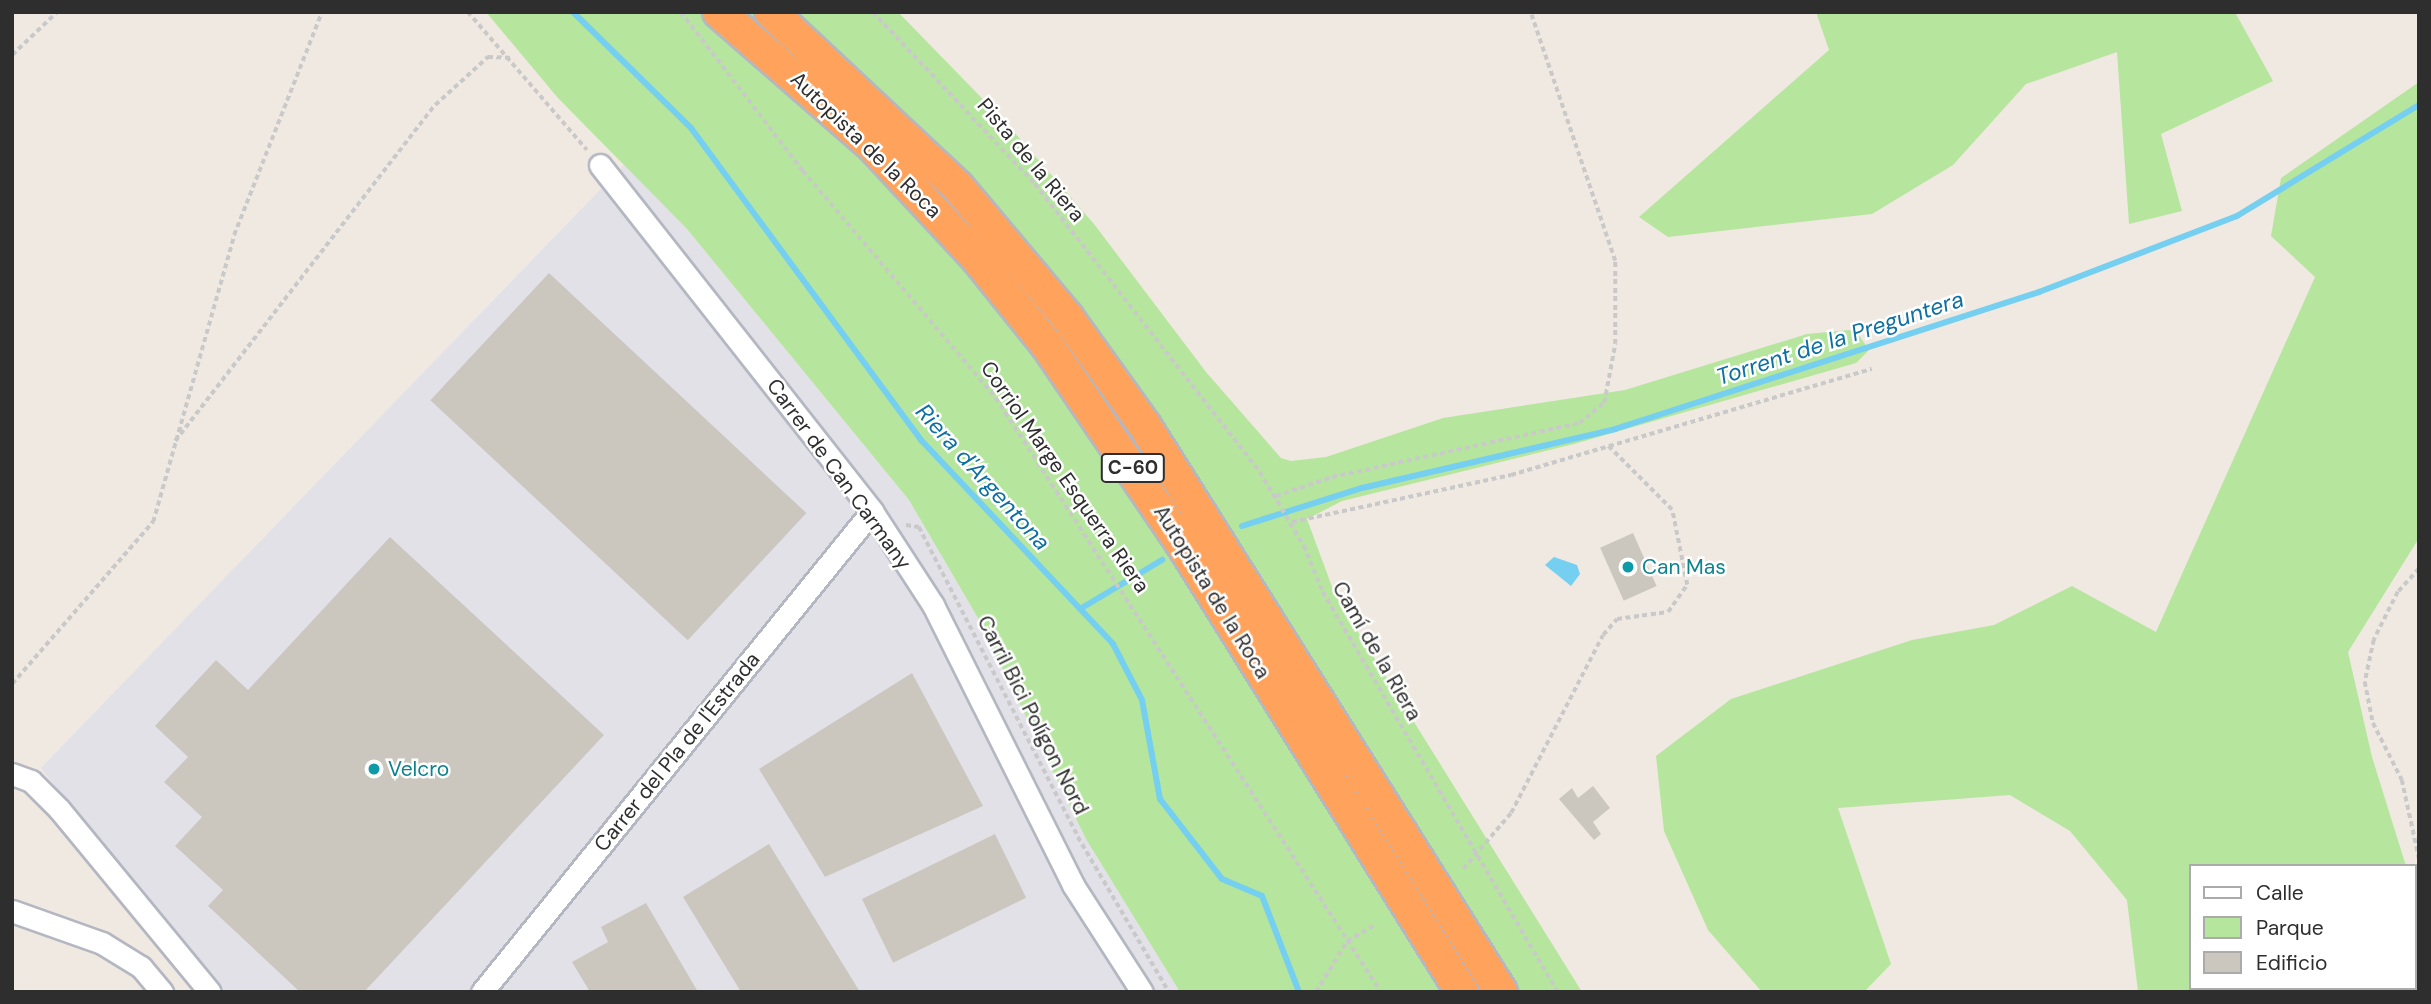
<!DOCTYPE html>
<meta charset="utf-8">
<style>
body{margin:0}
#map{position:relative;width:2431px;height:1004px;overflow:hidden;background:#efe9e1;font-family:"DM Sans",sans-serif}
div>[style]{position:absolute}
.industrial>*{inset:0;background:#e3e1e8}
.green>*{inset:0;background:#b6e59e}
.water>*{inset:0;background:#75cff0}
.stream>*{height:6px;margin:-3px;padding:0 3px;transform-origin:3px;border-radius:3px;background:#75cff0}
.building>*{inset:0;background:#cbc7bf;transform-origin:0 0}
.path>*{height:3.5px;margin-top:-1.75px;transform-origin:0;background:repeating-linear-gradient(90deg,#c9c9c9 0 5px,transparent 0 8.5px)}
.roads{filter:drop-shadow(2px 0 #b4b7c1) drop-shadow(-2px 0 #b4b7c1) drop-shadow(0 2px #b4b7c1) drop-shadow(0 -2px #b4b7c1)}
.minor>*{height:21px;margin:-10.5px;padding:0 10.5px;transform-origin:10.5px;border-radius:10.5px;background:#fff}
.highway>*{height:32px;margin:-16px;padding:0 16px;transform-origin:16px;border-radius:16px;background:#ffa35c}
.dots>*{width:19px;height:19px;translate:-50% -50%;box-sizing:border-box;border:4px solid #fff;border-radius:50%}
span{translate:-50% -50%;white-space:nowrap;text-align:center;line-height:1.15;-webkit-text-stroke:5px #fff;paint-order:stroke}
.shield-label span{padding:2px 5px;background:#fff;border:2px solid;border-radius:5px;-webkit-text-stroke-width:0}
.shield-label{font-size:19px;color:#2e2e2e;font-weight:700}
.street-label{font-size:21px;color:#2e2e2e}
.culture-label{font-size:21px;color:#0d838f}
.left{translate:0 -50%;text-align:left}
.water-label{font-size:23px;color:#0d6fa3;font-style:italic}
.frame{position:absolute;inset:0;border:14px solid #2e2e2e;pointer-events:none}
.legend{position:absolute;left:2189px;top:864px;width:228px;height:126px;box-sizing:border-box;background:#fff;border:2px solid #ababab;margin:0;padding:9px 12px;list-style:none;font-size:21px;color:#2e2e2e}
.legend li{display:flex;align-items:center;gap:14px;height:35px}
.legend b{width:35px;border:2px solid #ababab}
</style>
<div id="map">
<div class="industrial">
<i style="clip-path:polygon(624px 165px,687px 229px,909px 500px,978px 618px,1086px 839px,1180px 992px,213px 992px,41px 768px)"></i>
</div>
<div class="green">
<i style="clip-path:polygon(486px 12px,898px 12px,1007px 124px,1094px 224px,1206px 372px,1281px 458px,1291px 461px,1326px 457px,1443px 418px,1625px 390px,1807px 334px,1849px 330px,1858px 334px,1869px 350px,1856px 363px,1574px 444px,1342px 501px,1307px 519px,1335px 595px,1582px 992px,1180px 992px,1086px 839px,978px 618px,909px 500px,687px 229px,558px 98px)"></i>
<i style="clip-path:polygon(1816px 12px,2240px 12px,2236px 14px,2273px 81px,2161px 134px,2182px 211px,2129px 224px,2117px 52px,2026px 84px,1953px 165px,1872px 214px,1668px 237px,1639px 217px,1829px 50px)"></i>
<i style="clip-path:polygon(2419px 82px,2419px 538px,2348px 652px,2372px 757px,2406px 866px,2191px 866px,2191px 988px,2365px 988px,2138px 992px,2127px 900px,2070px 831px,2010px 795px,1838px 808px,1891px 964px,1864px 992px,1762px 992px,1708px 930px,1664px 831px,1656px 756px,1731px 699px,1912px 640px,1994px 625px,2072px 586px,2156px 632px,2315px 277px,2271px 236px,2281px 178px)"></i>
</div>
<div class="water">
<i style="clip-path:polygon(1554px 557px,1577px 565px,1580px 574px,1571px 586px,1545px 565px)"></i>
</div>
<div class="stream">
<i style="left:573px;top:12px;width:165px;rotate:44.5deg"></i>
<i style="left:691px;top:128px;width:388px;rotate:53.6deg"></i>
<i style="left:921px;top:440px;width:280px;rotate:46.7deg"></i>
<i style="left:1113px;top:644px;width:63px;rotate:62.6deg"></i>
<i style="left:1142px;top:700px;width:101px;rotate:79.7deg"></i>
<i style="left:1160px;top:799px;width:101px;rotate:52.2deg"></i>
<i style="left:1222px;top:879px;width:43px;rotate:23deg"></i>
<i style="left:1262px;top:896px;width:103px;rotate:68.9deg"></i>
<i style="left:1242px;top:526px;width:126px;rotate:-17.6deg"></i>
<i style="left:1362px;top:488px;width:260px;rotate:-13.1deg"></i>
<i style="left:1615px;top:429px;width:446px;rotate:-17.9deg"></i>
<i style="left:2039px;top:292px;width:212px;rotate:-21deg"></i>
<i style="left:2237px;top:216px;width:213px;rotate:-31.4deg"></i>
<i style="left:1080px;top:609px;width:96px;rotate:-30.9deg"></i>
</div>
<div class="building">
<i style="left:549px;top:273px;width:352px;height:174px;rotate:43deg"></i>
<i style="left:1633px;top:533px;width:58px;height:36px;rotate:66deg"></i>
<i style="clip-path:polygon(390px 537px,604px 735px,364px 992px,300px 992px,208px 906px,223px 890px,175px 846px,202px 817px,164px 782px,188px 757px,155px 726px,216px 660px,248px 690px)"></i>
<i style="clip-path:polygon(912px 673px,983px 806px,825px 877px,759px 769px)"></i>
<i style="clip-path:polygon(1593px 786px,1610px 808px,1593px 822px,1601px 834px,1594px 840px,1559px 799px,1572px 788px,1578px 798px)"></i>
<i style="left:995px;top:834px;width:71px;height:148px;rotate:64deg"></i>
<i style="clip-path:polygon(769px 844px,860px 992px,741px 992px,683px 897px)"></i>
<i style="clip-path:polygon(646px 903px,698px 992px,590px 992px,572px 962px,608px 942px,601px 927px)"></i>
</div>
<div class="path">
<i style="left:468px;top:12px;width:182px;rotate:49.2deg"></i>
<i style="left:681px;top:12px;width:200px;rotate:52.5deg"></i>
<i style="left:803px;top:171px;width:298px;rotate:49.6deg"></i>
<i style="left:996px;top:398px;width:708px;rotate:57.05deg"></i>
<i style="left:873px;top:12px;width:236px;rotate:46.7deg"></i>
<i style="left:1035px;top:184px;width:365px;rotate:52deg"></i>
<i style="left:1260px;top:472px;width:86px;rotate:59.3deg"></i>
<i style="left:1304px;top:546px;width:50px;rotate:67.6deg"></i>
<i style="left:1323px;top:592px;width:464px;rotate:59.6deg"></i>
<i style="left:12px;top:55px;width:62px;rotate:-43.7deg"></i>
<i style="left:175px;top:441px;width:425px;rotate:-52.3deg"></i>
<i style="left:435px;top:105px;width:72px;rotate:-42.2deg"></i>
<i style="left:488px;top:57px;width:23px;rotate:2deg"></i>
<i style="left:1276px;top:496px;width:59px;rotate:-18.7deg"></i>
<i style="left:1332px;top:477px;width:253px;rotate:-12.3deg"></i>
<i style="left:1579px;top:423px;width:32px;rotate:-39deg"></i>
<i style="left:1604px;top:403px;width:60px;rotate:-79.4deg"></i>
<i style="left:1615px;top:344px;width:83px;rotate:-90deg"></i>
<i style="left:1615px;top:261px;width:263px;rotate:-108.8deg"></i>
<i style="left:1292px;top:522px;width:224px;rotate:-12.1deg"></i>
<i style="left:1511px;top:475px;width:376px;rotate:-16.4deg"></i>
<i style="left:906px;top:525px;width:13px;rotate:9deg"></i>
<i style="left:919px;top:527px;width:348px;rotate:62.8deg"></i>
<i style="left:1078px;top:837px;width:180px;rotate:59.6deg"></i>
<i style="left:2419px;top:569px;width:31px;rotate:132deg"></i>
<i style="left:2398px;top:592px;width:54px;rotate:116.6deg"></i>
<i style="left:2374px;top:640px;width:43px;rotate:102.1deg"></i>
<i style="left:2365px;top:682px;width:42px;rotate:79deg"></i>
<i style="left:2373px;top:723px;width:64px;rotate:63deg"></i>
<i style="left:2402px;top:780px;width:80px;rotate:77.7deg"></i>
<i style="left:12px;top:684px;width:215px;rotate:-49deg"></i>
<i style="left:153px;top:522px;width:298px;rotate:-74.2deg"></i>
<i style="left:234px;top:235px;width:240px;rotate:-68.5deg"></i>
<i style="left:1463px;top:869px;width:74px;rotate:-49.4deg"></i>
<i style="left:1511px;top:813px;width:200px;rotate:-62.7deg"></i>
<i style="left:1603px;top:635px;width:21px;rotate:-49deg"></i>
<i style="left:1617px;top:619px;width:51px;rotate:-7.8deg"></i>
<i style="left:1668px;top:612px;width:33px;rotate:-55deg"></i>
<i style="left:1687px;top:585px;width:76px;rotate:-101.3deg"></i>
<i style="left:1672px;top:510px;width:91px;rotate:-135deg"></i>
<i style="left:2415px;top:972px;width:12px;rotate:-70deg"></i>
<i style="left:1316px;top:992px;width:60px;rotate:-58.7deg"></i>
<i style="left:1347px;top:941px;width:30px;rotate:-30deg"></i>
<i style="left:2402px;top:992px;width:6px;rotate:-45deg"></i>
</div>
<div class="roads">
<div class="minor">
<i style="left:600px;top:165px;width:440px;rotate:51.8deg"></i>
<i style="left:872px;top:511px;width:112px;rotate:57deg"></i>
<i style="left:933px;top:605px;width:313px;rotate:63.4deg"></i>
<i style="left:1073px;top:885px;width:127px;rotate:57.2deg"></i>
<i style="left:12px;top:774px;width:20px;rotate:20deg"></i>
<i style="left:31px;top:781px;width:40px;rotate:45deg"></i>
<i style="left:59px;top:809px;width:237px;rotate:50.5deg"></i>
<i style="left:12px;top:911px;width:96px;rotate:19.6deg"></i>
<i style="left:102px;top:943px;width:46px;rotate:31.6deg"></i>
<i style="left:141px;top:967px;width:33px;rotate:50deg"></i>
<i style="left:482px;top:992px;width:619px;rotate:-50.96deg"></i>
</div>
<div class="highway">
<i style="left:719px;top:12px;width:204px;rotate:41deg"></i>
<i style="left:873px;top:146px;width:153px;rotate:47.1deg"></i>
<i style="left:977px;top:258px;width:112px;rotate:51.2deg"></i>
<i style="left:1047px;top:345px;width:238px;rotate:55.8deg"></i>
<i style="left:1181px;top:542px;width:531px;rotate:58.02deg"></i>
<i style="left:771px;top:12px;width:256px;rotate:43.1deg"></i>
<i style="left:958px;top:187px;width:170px;rotate:50deg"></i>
<i style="left:1067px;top:317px;width:134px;rotate:54.4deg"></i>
<i style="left:1145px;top:426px;width:669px;rotate:57.83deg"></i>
</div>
</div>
<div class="dots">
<i style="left:1628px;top:567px;background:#0f9aa8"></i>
<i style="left:374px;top:769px;background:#0f9aa8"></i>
</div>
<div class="shield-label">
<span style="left:1133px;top:468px">C-60</span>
</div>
<div class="street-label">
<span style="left:866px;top:145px;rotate:44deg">Autopista de la Roca</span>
<span style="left:1031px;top:160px;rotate:50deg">Pista de la Riera</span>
<span style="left:839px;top:474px;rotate:54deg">Carrer de Can Carmany</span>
<span style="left:1065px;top:477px;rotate:55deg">Corriol Marge Esquerra Riera</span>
<span style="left:1212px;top:592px;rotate:58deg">Autopista de la Roca</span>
<span style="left:1377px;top:651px;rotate:60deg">Camí de la Riera</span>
<span style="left:1033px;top:715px;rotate:63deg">Carril Bici Polígon Nord</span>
<span style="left:677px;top:752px;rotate:-51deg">Carrer del Pla de l'Estrada</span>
</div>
<div class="culture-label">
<span class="left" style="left:1642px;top:567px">Can Mas</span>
<span class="left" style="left:388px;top:769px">Velcro</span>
</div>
<div class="water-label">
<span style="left:1840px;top:338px;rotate:-18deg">Torrent de la Preguntera</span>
<span style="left:983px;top:477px;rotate:48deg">Riera d'Argentona</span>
</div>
<div class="frame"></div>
<ul class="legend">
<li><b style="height:9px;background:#fff"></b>Calle</li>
<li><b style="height:19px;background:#b6e59e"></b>Parque</li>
<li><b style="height:19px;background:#cbc7bf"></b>Edificio</li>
</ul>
</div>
